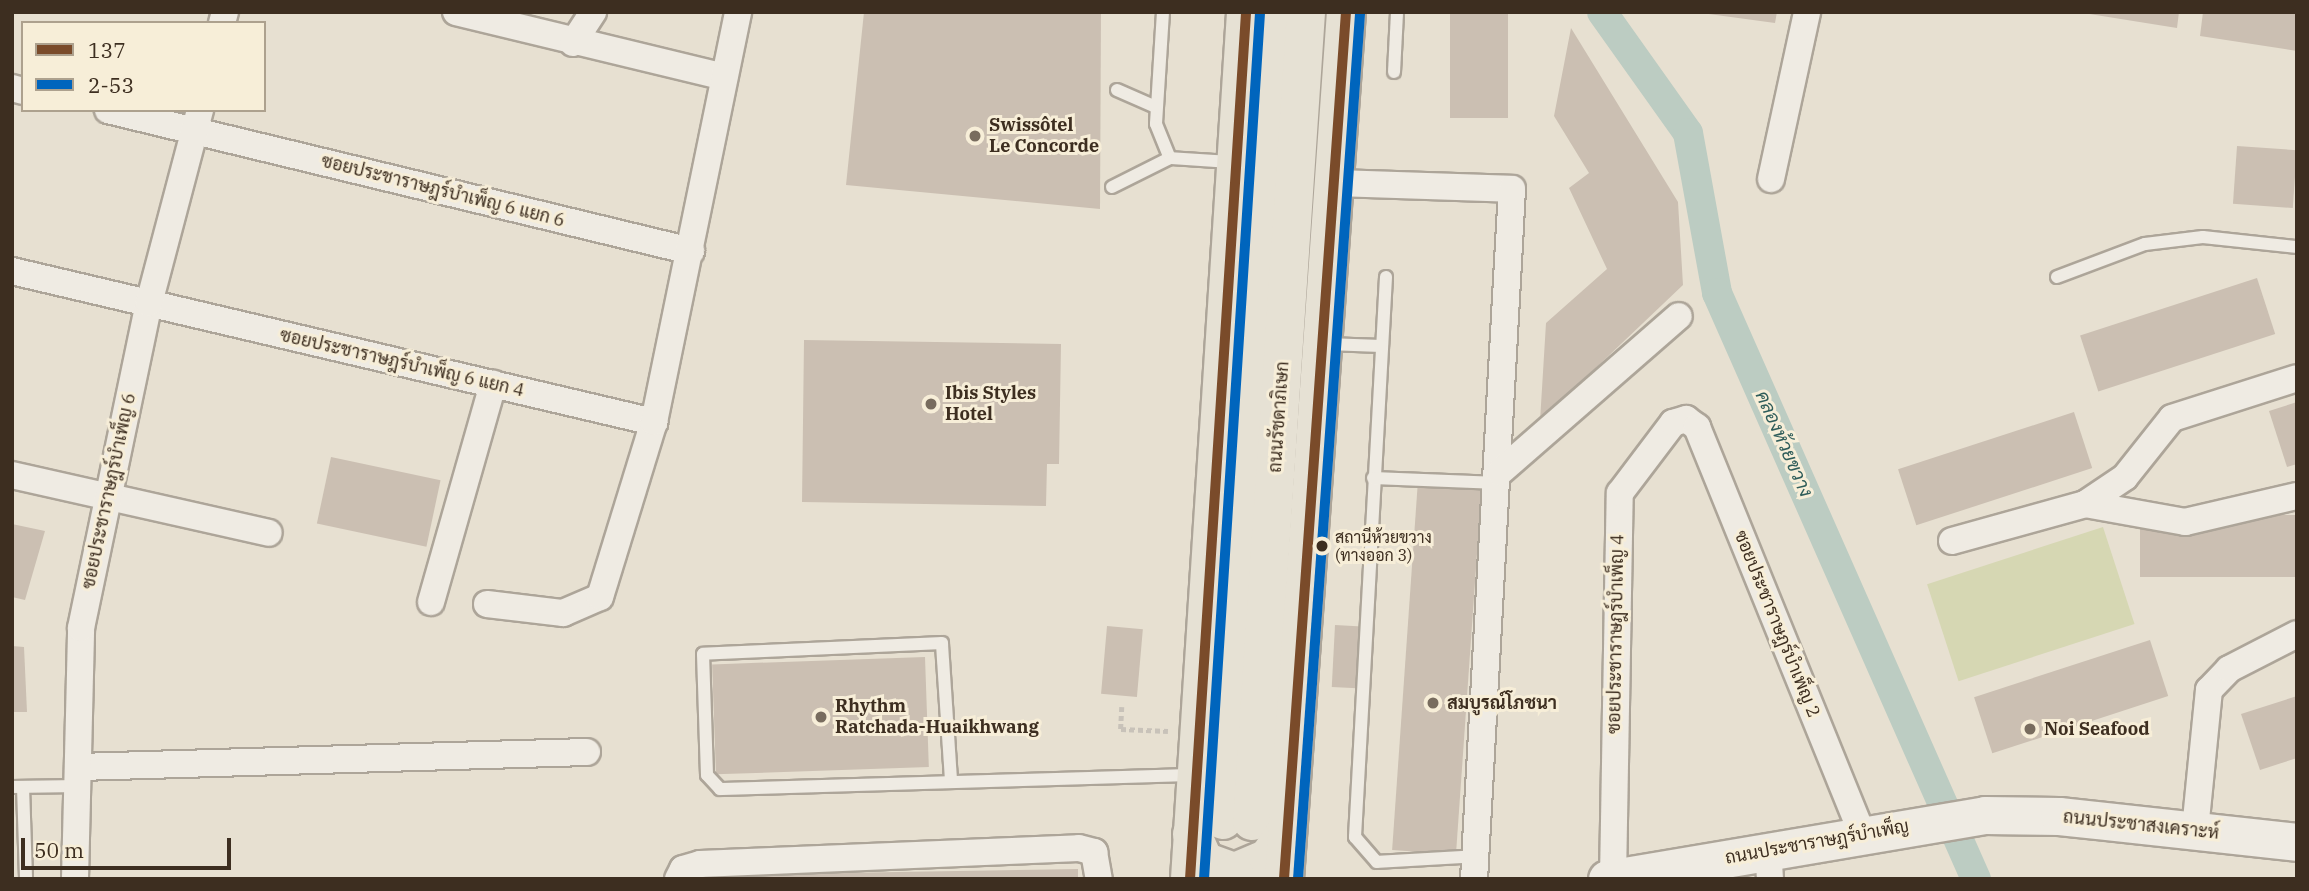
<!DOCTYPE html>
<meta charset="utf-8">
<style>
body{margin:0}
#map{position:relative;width:2309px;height:891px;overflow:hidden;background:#e7e0d1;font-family:"IBM Plex Serif",Sarabun,serif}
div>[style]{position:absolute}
.green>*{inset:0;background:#d6d7b3;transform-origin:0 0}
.canal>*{height:30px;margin:-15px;padding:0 15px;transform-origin:15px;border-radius:15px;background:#bcccc2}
.building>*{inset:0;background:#cbbfb2;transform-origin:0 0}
.path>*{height:4.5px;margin-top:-2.25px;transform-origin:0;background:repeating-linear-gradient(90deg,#c8c2b9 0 5px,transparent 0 8.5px)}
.roads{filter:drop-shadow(2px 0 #ada599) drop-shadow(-2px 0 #ada599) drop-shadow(0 2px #ada599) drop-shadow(0 -2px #ada599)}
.service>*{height:12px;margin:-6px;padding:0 6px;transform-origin:6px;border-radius:6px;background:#efebe3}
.minor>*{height:26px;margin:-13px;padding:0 13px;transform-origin:13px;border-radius:13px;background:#efebe3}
.secondary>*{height:37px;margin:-18.5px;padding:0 18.5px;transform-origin:18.5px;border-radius:18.5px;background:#efebe3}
.primary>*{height:38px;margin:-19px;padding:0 19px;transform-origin:19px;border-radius:19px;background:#e6e1d4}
.bus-1>*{height:10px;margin:-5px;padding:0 5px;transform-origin:5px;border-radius:5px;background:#7a4b2a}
.bus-2>*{height:10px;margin:-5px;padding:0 5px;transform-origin:5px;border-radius:5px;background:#0065bd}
.dots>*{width:19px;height:19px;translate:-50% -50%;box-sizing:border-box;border:4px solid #f7eed8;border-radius:50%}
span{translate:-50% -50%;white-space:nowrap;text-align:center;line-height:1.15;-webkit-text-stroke:6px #f7eed8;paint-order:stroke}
.bus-label{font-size:16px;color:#3d2e20}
.left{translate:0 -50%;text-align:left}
.poi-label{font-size:18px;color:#3d2e20;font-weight:700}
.street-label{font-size:18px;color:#3d2e20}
.water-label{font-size:19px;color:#2f5d5a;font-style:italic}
.frame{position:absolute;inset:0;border:14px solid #3d2e20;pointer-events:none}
.legend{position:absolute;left:21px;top:21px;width:245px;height:91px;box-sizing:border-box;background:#f7eed8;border:2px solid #ada18e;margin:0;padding:9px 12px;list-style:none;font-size:21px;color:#3d2e20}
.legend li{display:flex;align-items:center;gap:14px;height:35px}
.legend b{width:35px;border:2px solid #ada18e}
.scale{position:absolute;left:21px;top:838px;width:210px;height:32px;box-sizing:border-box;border:4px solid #3d2e20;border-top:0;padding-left:9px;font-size:21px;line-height:24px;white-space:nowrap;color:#3d2e20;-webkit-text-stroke:5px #f7eed8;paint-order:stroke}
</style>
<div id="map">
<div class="green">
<i style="left:2103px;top:527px;width:102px;height:185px;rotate:72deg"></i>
</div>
<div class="canal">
<i style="left:1602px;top:12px;width:148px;rotate:54.6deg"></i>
<i style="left:1688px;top:133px;width:163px;rotate:79.7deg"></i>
<i style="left:1717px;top:293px;width:641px;rotate:66.16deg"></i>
</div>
<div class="building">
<i style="clip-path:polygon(864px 12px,1101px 12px,1100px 209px,846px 185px)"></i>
<i style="left:1450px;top:12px;width:58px;height:106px"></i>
<i style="clip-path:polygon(1694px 12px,1777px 12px,1775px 23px)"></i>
<i style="clip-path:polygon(2077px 12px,2179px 12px,2177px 28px)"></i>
<i style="clip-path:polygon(2203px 12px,2297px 12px,2297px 51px,2200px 36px)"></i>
<i style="clip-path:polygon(1571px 28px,1678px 202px,1683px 285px,1540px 421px,1546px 323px,1607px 269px,1569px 188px,1589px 173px,1554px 116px)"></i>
<i style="left:2237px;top:146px;width:60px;height:58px;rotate:4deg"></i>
<i style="left:2257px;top:278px;width:59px;height:186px;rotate:72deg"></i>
<i style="clip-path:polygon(804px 340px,1061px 344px,1059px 464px,1047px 464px,1046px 506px,802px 502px)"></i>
<i style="clip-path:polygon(2297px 402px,2297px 464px,2287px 467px,2269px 411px)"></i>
<i style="left:2074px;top:412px;width:59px;height:185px;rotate:72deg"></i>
<i style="left:331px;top:457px;width:112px;height:68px;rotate:12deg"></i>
<i style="left:1418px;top:480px;width:64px;height:371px;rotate:4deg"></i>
<i style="left:2297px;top:515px;width:62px;height:157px;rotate:90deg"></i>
<i style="clip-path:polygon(12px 524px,45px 531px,25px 600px,12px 597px)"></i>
<i style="left:1335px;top:625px;width:36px;height:62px;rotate:3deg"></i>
<i style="left:1107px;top:626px;width:36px;height:68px;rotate:5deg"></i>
<i style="left:2150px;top:640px;width:59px;height:185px;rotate:72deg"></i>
<i style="clip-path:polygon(12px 646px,24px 647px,27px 712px,12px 712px)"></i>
<i style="left:925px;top:657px;width:110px;height:213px;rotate:88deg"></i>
<i style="clip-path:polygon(2297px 696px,2297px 758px,2260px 770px,2241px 714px)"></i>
<i style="clip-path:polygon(1078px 869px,1078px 879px,712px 879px,712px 875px)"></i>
</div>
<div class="path">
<i style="left:1122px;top:707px;width:22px;rotate:93deg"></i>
<i style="left:1121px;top:729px;width:47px;rotate:2.4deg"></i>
</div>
<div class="roads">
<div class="service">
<i style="left:1163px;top:12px;width:112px;rotate:93.6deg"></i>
<i style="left:1156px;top:124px;width:37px;rotate:68deg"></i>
<i style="left:1394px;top:72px;width:60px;rotate:-87.1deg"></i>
<i style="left:1117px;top:90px;width:43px;rotate:23.6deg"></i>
<i style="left:1112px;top:187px;width:65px;rotate:-26.6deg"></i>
<i style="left:1170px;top:158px;width:62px;rotate:3.7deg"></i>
<i style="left:1386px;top:277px;width:561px;rotate:93.17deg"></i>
<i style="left:1355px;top:837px;width:33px;rotate:49deg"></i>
<i style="left:1377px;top:862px;width:101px;rotate:-3.4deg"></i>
<i style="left:2057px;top:277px;width:94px;rotate:-20.6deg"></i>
<i style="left:2145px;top:244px;width:58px;rotate:-6.9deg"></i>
<i style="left:2203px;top:237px;width:95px;rotate:6.1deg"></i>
<i style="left:1326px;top:344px;width:56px;rotate:2deg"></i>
<i style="left:1373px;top:478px;width:126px;rotate:2.3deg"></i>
<i style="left:951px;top:780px;width:137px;rotate:-93.8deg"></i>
<i style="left:942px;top:643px;width:239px;rotate:177.4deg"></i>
<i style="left:703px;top:654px;width:121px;rotate:88.1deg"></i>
<i style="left:707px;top:775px;width:19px;rotate:47deg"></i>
<i style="left:720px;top:789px;width:472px;rotate:-1.7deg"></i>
<i style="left:12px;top:787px;width:67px;rotate:-0.9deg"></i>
<i style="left:23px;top:787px;width:92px;rotate:88.1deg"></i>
</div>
<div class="minor">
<i style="left:456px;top:12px;width:276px;rotate:13.6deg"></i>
<i style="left:222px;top:23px;width:11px;rotate:-75deg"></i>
<i style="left:573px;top:43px;width:37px;rotate:-57deg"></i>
<i style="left:12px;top:88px;width:11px;rotate:15deg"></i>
<i style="left:108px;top:110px;width:600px;rotate:13.6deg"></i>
<i style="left:1771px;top:179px;width:171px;rotate:-77.8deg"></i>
<i style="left:1334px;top:183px;width:178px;rotate:1.9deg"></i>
<i style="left:1512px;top:189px;width:691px;rotate:93.15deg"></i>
<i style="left:12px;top:271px;width:660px;rotate:13.24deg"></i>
<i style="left:1500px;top:472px;width:237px;rotate:-41.1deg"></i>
<i style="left:12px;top:475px;width:263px;rotate:12.7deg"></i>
<i style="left:2085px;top:504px;width:102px;rotate:10.2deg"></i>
<i style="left:2185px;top:522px;width:115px;rotate:-13.1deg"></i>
<i style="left:1952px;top:541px;width:138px;rotate:-15.5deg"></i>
<i style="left:2085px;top:504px;width:48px;rotate:-34deg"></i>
<i style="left:2125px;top:477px;width:75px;rotate:-51.5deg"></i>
<i style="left:2172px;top:418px;width:131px;rotate:-17.7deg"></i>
<i style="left:431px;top:602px;width:227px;rotate:-74.1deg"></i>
<i style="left:487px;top:604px;width:77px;rotate:6.8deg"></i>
<i style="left:563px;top:613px;width:40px;rotate:-23.4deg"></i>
<i style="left:600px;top:597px;width:183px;rotate:-72.9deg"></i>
<i style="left:654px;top:422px;width:419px;rotate:-78.4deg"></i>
<i style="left:79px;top:767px;width:508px;rotate:-1.69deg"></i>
<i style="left:2195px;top:830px;width:141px;rotate:-84.3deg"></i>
<i style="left:2209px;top:690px;width:29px;rotate:-46deg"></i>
<i style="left:2229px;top:669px;width:76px;rotate:-27.2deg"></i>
<i style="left:1768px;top:850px;width:29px;rotate:86deg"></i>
<i style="left:75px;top:879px;width:251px;rotate:-88.6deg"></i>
<i style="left:81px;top:628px;width:332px;rotate:-78.2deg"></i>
<i style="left:149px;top:303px;width:200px;rotate:-75.2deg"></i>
<i style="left:678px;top:879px;width:11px;rotate:-63deg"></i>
<i style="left:683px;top:869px;width:18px;rotate:-16deg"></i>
<i style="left:700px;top:864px;width:379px;rotate:-2.4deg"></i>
<i style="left:1079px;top:848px;width:16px;rotate:15deg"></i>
<i style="left:1094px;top:852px;width:27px;rotate:80deg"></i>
<i style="left:1613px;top:879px;width:386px;rotate:-89deg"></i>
<i style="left:1620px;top:493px;width:88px;rotate:-52.9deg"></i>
<i style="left:1673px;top:423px;width:14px;rotate:-17deg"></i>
<i style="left:1686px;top:419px;width:14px;rotate:36deg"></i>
<i style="left:1697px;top:427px;width:439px;rotate:67.9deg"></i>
</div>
<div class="secondary">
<i style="left:1607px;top:879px;width:383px;rotate:-9.6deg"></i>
<i style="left:1985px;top:815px;width:74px;rotate:0.8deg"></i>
<i style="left:2059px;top:816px;width:239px;rotate:6.2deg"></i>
</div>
<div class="primary">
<i style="left:1223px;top:820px;width:810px;rotate:-86.18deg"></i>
<i style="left:1252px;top:821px;width:811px;rotate:-86.18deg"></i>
<i style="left:1192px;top:834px;width:30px;rotate:66deg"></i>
<i style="left:1204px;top:861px;width:33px;rotate:20deg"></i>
<i style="left:1235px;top:872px;width:36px;rotate:-23deg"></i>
<i style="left:1268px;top:858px;width:33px;rotate:-55deg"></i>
<i style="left:1190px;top:879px;width:869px;rotate:-86.3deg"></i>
<i style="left:1284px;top:879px;width:869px;rotate:-85.91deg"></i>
</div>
</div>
<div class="bus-1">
<i style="left:1190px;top:879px;width:869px;rotate:-86.3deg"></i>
<i style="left:1284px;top:879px;width:869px;rotate:-85.91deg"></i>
</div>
<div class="bus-2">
<i style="left:1204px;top:879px;width:868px;rotate:-86.3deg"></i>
<i style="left:1298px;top:879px;width:868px;rotate:-85.9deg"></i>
</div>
<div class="dots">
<i style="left:975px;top:136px;background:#786c5e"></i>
<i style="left:931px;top:404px;background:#786c5e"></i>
<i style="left:1322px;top:546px;background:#3d2e20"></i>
<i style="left:1433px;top:703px;background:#786c5e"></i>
<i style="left:821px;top:717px;background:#786c5e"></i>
<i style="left:2030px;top:729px;background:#786c5e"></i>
</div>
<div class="bus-label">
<span class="left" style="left:1335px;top:546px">สถานีห้วยขวาง<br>(ทางออก 3)</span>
</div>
<div class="poi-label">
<span class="left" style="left:989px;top:136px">Swissôtel<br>Le Concorde</span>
<span class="left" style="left:945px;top:404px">Ibis Styles<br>Hotel</span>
<span class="left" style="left:1447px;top:703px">สมบูรณ์โภชนา</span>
<span class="left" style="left:835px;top:717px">Rhythm<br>Ratchada-Huaikhwang</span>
<span class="left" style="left:2044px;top:729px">Noi Seafood</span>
</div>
<div class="street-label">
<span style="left:443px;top:191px;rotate:14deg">ซอยประชาราษฎร์บำเพ็ญ 6 แยก 6</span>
<span style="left:402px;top:363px;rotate:13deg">ซอยประชาราษฎร์บำเพ็ญ 6 แยก 4</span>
<span style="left:1279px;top:417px;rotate:-86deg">ถนนรัชดาภิเษก</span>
<span style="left:109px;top:491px;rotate:-78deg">ซอยประชาราษฎร์บำเพ็ญ 6</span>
<span style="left:1777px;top:624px;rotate:68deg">ซอยประชาราษฎร์บำเพ็ญ 2</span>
<span style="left:1616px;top:634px;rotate:-89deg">ซอยประชาราษฎร์บำเพ็ญ 4</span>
<span style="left:2141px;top:825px;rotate:6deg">ถนนประชาสงเคราะห์</span>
<span style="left:1817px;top:842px;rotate:-10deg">ถนนประชาราษฎร์บำเพ็ญ</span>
</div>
<div class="water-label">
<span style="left:1784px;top:444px;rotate:66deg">คลองห้วยขวาง</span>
</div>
<div class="frame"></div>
<ul class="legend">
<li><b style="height:9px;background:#7a4b2a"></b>137</li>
<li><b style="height:9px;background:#0065bd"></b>2-53</li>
</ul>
<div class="scale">50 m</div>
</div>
